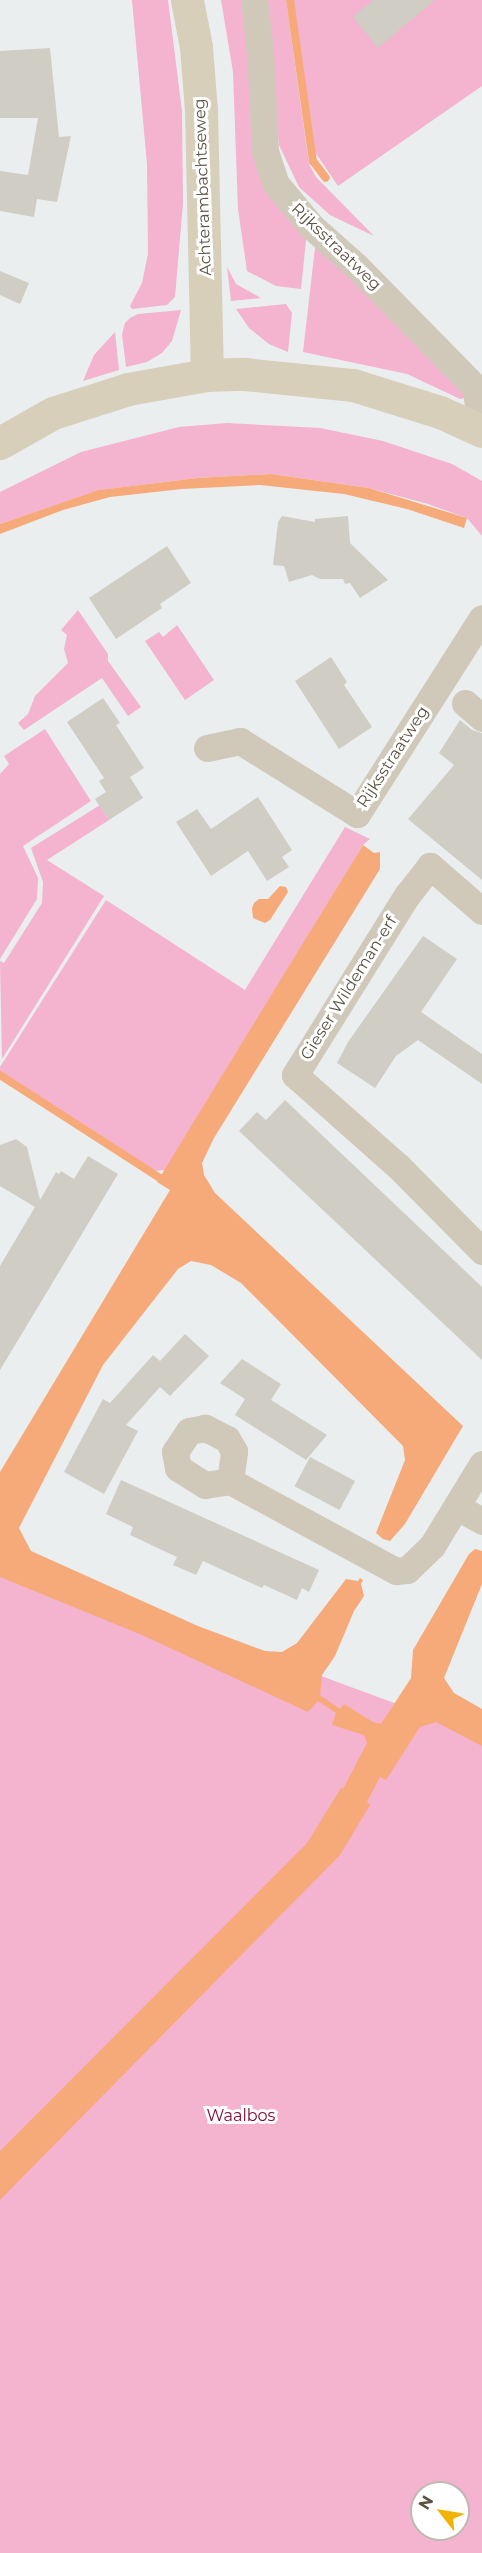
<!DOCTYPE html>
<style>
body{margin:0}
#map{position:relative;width:482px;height:2553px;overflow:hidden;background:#ebeeef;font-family:Montserrat,sans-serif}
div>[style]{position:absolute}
.green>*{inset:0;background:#f4b3cf}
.water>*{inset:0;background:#f6aa7a}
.stream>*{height:8px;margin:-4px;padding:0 4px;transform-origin:4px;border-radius:4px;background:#f6aa7a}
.building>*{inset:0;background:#d0cdc5;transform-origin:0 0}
.street>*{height:27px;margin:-13.5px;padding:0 13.5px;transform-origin:13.5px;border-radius:13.5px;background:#d0c9ba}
.secondary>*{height:33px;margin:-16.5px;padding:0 16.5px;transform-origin:16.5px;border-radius:16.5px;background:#d8cfbb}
span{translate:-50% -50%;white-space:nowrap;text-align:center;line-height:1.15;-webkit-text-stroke:6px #fff;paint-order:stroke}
.street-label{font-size:16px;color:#5b5242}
.park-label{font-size:16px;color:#840b32}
.north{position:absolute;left:410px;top:2481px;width:60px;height:60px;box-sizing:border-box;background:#fff;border:2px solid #bdbab3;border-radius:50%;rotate:301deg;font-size:16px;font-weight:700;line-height:24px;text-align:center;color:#5b5242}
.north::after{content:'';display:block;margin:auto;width:21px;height:27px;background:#f1b404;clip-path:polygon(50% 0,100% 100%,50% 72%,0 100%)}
</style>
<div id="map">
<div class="green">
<i style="clip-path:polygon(132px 0,168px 0,182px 111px,183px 203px,175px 297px,167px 305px,132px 309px,130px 306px,142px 283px,148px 254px,147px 164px)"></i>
<i style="clip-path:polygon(221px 0,251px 0,268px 179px,307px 231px,301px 289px,276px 286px,247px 271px,238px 209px,233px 72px)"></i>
<i style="clip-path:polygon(264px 0,286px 0,309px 164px,316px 177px,374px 236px,330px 215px,299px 187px,279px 145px)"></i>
<i style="clip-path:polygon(293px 0,482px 0,482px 86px,338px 186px,315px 152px)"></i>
<i style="clip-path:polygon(316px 239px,470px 396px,460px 399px,407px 374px,303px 352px)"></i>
<i style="clip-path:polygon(227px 267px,236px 284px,261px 298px,231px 301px)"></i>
<i style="clip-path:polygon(286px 304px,292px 313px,288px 352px,269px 344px,249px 328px,236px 309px)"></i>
<i style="clip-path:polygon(181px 310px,172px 341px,162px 353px,147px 362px,126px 367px,122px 335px,125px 323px,130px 318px,138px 314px)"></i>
<i style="clip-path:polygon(115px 332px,119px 370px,83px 381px,94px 355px)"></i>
<i style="clip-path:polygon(227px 423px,320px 428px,383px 441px,452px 464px,482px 481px,482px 536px,467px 518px,428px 504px,369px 488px,271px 474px,197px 478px,100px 490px,0 524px,0 492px,81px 452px,179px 427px)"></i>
<i style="clip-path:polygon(78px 610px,108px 654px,108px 661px,141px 707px,128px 716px,102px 678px,24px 730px,18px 723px,28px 714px,35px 696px,68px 663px,64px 649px,67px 635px,61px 630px)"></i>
<i style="clip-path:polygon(177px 625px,214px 680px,185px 700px,145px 641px,159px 632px,163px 637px)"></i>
<i style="clip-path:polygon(45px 729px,91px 801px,23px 846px,38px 878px,37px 899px,0 959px,0 774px,9px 764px,4px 756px)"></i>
<i style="clip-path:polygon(100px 805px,109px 820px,47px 860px,104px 896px,2px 1059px,0 961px,4px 963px,42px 903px,43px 882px,31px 848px)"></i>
<i style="clip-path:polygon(345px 827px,370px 839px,363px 845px,166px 1170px,154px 1171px,0 1071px,0 1067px,106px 900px,245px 990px)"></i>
<i style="clip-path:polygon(evenodd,0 1562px,313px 1673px,435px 1718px,482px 1740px,482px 2553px,0 2553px,0 1562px,422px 2493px,458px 2493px,458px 2529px,422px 2529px,422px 2493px)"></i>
</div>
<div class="water">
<i style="clip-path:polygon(271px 474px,369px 488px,467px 518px,464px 528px,407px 509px,344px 494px,260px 485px,182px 489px,110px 497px,63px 510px,0 534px,0 524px,99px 490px,197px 478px)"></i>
<i style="clip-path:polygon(363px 845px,374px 853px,380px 852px,380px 869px,214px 1138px,202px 1163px,204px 1175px,215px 1193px,463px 1426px,405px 1524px,390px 1541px,383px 1539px,376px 1533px,405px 1460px,403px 1446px,241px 1283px,211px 1265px,191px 1261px,178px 1269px,103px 1365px,19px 1528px,31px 1551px,198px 1626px,265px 1651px,282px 1652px,297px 1643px,346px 1579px,358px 1581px,360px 1578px,363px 1580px,361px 1584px,364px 1596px,354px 1611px,335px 1656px,322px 1675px,320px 1695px,340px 1709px,344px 1704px,373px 1722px,381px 1724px,411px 1678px,413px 1650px,469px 1554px,475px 1549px,482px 1551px,482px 1584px,444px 1678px,454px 1693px,482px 1709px,482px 1746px,436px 1722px,420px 1727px,386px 1780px,380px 1777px,367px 1802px,370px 1805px,340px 1855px,0 2200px,0 2151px,307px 1843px,341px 1788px,343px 1789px,367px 1743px,364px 1735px,332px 1725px,336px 1713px,318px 1701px,308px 1712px,142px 1635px,0 1577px,0 1472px,170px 1190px,157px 1182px)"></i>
<i style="clip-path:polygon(280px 886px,286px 887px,288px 892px,270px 920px,265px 923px,253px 918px,252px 908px,254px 903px,259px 899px,268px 899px)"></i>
</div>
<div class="stream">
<i style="left:290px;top:0;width:163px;rotate:81.9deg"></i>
<i style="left:313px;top:161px;width:21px;rotate:53deg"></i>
<i style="left:0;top:1075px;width:190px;rotate:32.8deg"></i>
</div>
<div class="building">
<i style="clip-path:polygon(373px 0,435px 0,378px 48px,353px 17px)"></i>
<i style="clip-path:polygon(50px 48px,59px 137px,71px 136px,57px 202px,37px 199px,34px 217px,0 211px,0 171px,28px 175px,38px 118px,0 118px,0 51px)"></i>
<i style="clip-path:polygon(0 271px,29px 283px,20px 304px,0 295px)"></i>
<i style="clip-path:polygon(282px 516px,315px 522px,315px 519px,348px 516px,350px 543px,388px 580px,360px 598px,350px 583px,345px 584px,343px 579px,320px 579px,312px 575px,289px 582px,284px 566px,273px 565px,278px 522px)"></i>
<i style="clip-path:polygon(167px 546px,191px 583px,160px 604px,162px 608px,116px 639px,89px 598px)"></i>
<i style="clip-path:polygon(331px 657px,347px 682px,344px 685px,372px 727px,339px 749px,295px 681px)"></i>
<i style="clip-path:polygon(103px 698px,120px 723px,116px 725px,144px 768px,130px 777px,143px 798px,109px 820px,95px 799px,106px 792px,99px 781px,104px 778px,67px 722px)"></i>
<i style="clip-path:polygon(460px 720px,472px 730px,482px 733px,482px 880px,408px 819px,454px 765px,439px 753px)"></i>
<i style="clip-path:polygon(258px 797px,292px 850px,282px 857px,289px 867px,267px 881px,248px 851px,211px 876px,176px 822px,197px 809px,211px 829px)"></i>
<i style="clip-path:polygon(423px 936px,457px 959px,421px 1012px,482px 1054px,482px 1084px,418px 1040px,396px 1056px,375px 1088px,337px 1063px,348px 1042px)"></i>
<i style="clip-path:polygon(285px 1100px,482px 1287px,482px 1360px,239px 1131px,257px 1112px,266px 1120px)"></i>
<i style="clip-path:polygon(16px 1139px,27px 1147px,40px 1200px,56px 1172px,59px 1174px,61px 1171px,74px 1179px,88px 1156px,118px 1174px,0 1370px,0 1266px,35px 1207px,0 1186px,0 1145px)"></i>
<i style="clip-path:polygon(185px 1334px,209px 1356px,170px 1396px,160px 1387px,126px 1425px,138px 1431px,104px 1494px,64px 1472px,103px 1399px,110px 1403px,153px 1355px,160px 1361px)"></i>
<i style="clip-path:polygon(242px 1359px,281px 1384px,271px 1400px,327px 1435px,306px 1460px,235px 1415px,245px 1399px,220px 1383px)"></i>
<i style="left:310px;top:1457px;width:51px;height:33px;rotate:28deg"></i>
<i style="clip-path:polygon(121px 1480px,319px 1570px,309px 1592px,302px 1588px,297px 1600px,264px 1585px,262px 1588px,203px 1561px,196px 1575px,173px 1565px,177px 1557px,130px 1535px,133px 1527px,106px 1514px)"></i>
</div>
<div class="street">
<i style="left:254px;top:0;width:52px;rotate:83.4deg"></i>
<i style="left:260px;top:52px;width:99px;rotate:87.1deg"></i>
<i style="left:265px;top:151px;width:35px;rotate:72deg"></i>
<i style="left:276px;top:184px;width:55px;rotate:50.2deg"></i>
<i style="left:311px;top:226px;width:60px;rotate:41.6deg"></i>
<i style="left:356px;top:266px;width:170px;rotate:45.5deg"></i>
<i style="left:475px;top:387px;width:41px;rotate:80.1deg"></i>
<i style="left:465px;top:703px;width:23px;rotate:41deg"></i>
<i style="left:207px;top:748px;width:34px;rotate:-12deg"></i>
<i style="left:240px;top:741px;width:138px;rotate:32deg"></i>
<i style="left:357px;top:814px;width:232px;rotate:-57.5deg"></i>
<i style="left:482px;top:911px;width:69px;rotate:-139.1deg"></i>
<i style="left:430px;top:866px;width:37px;rotate:128deg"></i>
<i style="left:407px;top:895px;width:212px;rotate:121.9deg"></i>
<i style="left:295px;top:1075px;width:137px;rotate:41.5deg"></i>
<i style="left:398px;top:1166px;width:120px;rotate:45.3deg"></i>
<i style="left:230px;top:1481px;width:30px;rotate:-82deg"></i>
<i style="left:234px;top:1451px;width:14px;rotate:-120deg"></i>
<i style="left:227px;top:1439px;width:25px;rotate:-153deg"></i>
<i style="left:205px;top:1428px;width:16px;rotate:169deg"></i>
<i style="left:189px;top:1431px;width:25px;rotate:124deg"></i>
<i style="left:175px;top:1452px;width:16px;rotate:79deg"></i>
<i style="left:178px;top:1468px;width:32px;rotate:32deg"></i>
<i style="left:205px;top:1485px;width:25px;rotate:-9deg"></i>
<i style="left:230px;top:1481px;width:189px;rotate:28.5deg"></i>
<i style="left:396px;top:1571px;width:11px;rotate:-5deg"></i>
<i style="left:407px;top:1570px;width:35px;rotate:-44deg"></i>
<i style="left:432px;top:1546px;width:96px;rotate:-58.6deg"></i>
<i style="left:457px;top:1507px;width:29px;rotate:29deg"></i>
</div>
<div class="secondary">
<i style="left:187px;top:0;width:48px;rotate:79.2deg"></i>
<i style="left:196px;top:47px;width:64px;rotate:85.5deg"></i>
<i style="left:201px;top:111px;width:264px;rotate:88.7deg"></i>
<i style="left:0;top:443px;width:61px;rotate:-29.5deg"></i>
<i style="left:53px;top:413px;width:79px;rotate:-17.7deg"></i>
<i style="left:128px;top:389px;width:80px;rotate:-10deg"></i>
<i style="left:207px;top:375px;width:37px;rotate:-2deg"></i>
<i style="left:244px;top:374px;width:110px;rotate:5.8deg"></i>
<i style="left:353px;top:385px;width:91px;rotate:17.2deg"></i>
<i style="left:440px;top:412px;width:46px;rotate:24.3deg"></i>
</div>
<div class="street-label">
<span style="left:203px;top:187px;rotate:-92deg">Achterambachtseweg</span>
<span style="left:336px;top:247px;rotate:44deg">Rijksstraatweg</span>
<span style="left:393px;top:757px;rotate:-57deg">Rijksstraatweg</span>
<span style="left:349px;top:988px;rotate:-58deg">Gieser Wildeman-erf</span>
</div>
<div class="park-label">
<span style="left:241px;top:2116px">Waalbos</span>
</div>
<div class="north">N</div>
</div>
